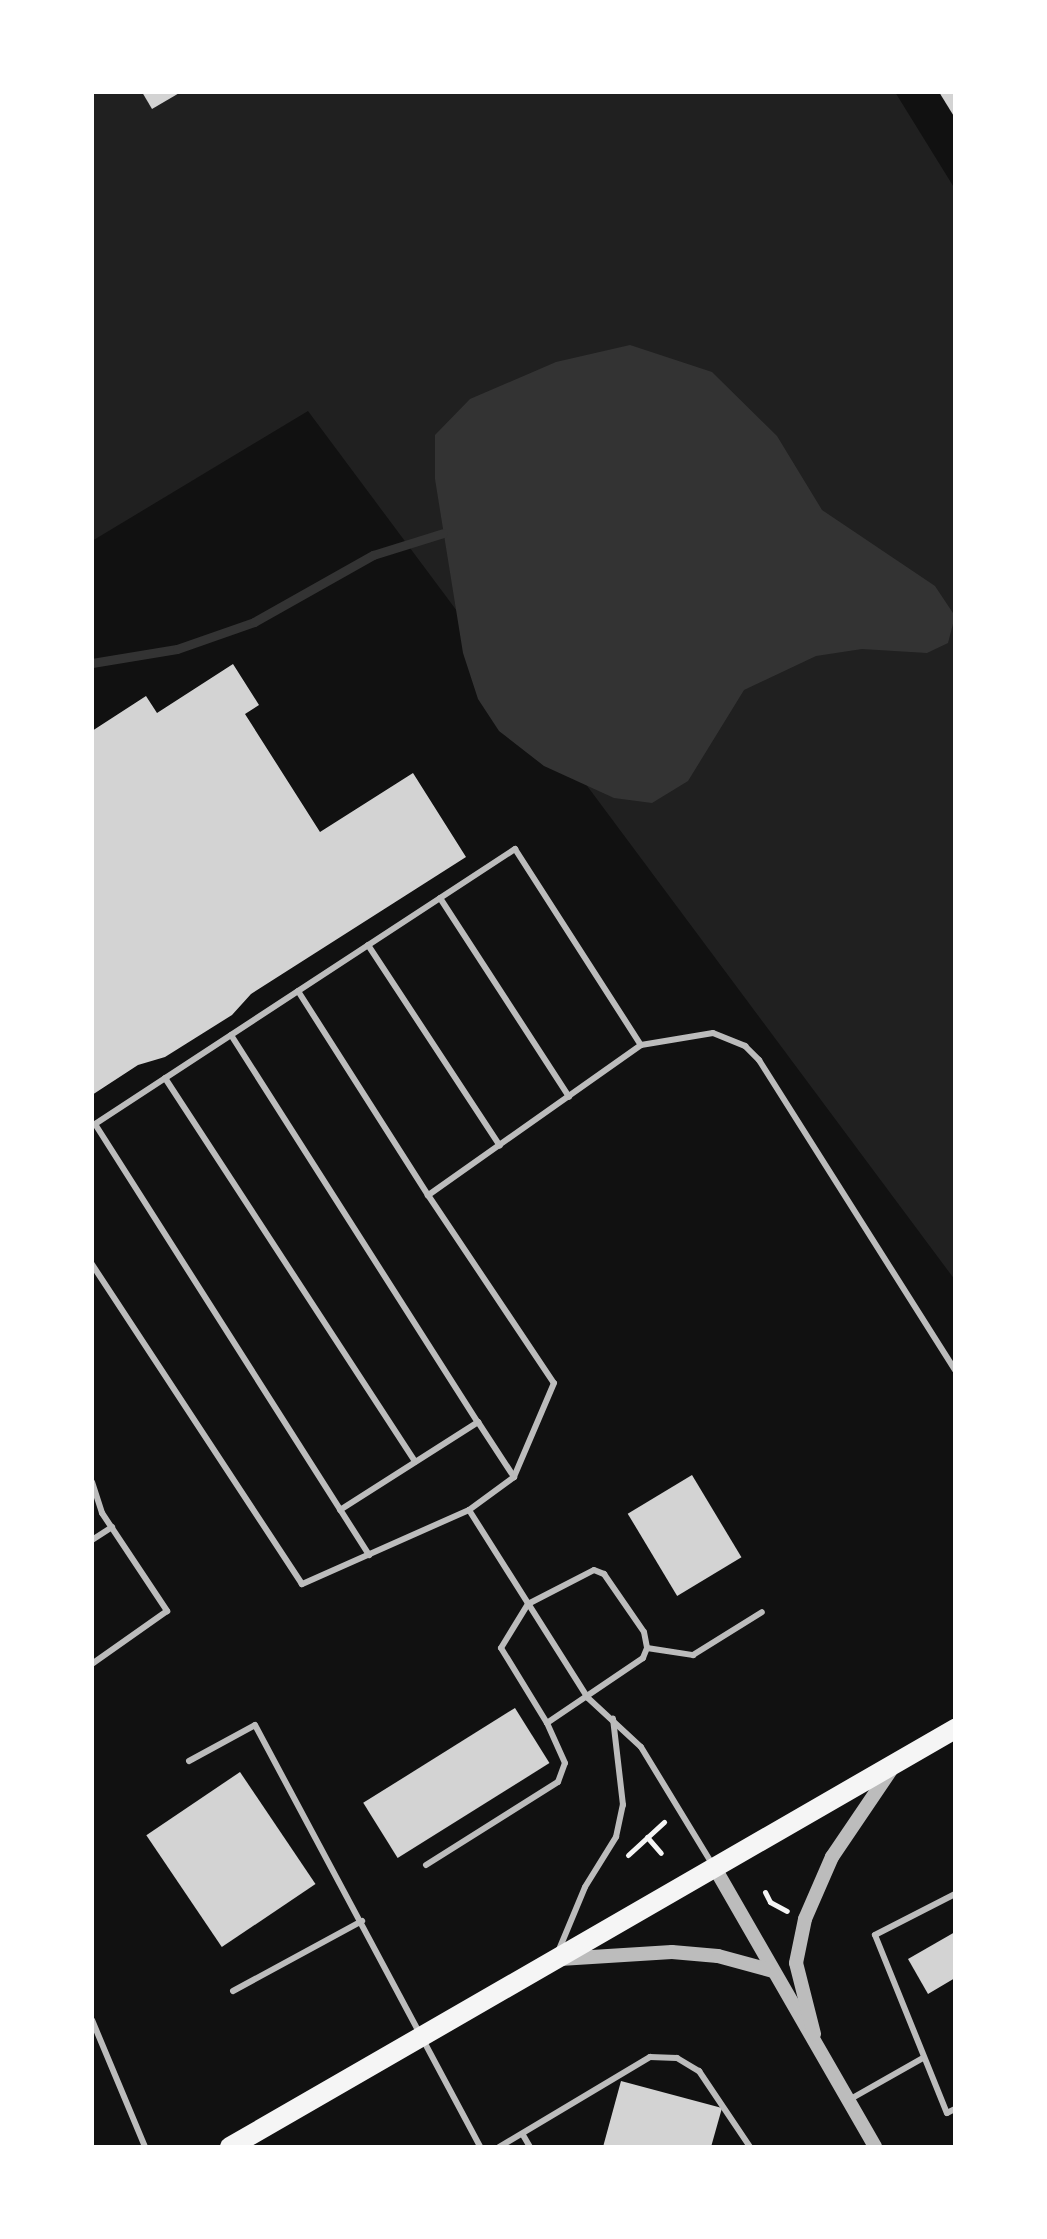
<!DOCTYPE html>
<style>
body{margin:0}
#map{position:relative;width:1047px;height:2239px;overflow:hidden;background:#111;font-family:Georgia,serif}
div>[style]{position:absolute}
.green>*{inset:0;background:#202020}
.water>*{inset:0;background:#333}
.stream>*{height:9px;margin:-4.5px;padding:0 4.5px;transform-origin:4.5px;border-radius:4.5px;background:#333}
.building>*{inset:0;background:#d3d3d3;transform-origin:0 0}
.path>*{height:5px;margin:-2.5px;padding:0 2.5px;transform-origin:2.5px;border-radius:2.5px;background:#f5f5f5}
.service>*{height:6px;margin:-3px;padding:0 3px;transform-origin:3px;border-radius:3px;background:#bcbcbc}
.tertiary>*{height:14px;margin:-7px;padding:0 7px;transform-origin:7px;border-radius:7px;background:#bcbcbc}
.primary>*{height:20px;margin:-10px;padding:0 10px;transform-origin:10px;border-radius:10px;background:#f5f5f5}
span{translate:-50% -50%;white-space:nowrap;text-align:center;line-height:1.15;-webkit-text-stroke:7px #fff;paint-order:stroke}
.frame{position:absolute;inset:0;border:94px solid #fff;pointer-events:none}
</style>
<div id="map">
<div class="green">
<i style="clip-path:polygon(92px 92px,895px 92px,955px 189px,955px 1280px,308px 411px,92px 541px)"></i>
</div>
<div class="water">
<i style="clip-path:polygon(630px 345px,712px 372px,777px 436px,822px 510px,935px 586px,955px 616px,948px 643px,927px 653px,862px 649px,816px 656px,744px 690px,688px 781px,652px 803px,614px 798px,544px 766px,499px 731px,478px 699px,463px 653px,435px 479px,435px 435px,470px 399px,556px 362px)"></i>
</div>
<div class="stream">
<i style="left:92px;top:663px;width:86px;rotate:-9.4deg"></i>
<i style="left:177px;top:649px;width:82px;rotate:-19.3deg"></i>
<i style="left:254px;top:622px;width:137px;rotate:-29.4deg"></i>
<i style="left:373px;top:555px;width:73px;rotate:-17.4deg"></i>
</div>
<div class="building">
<i style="clip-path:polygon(142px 92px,181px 92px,152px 109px)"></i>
<i style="clip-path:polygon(939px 92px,955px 92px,955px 118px)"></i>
<i style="clip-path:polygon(233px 664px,259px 705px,245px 714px,320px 832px,413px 773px,466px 857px,251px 994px,232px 1015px,165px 1057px,138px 1065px,92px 1095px,92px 731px,146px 696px,157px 713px)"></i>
<i style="left:692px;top:1475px;width:96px;height:75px;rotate:59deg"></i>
<i style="left:515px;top:1708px;width:65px;height:179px;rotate:58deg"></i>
<i style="left:240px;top:1772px;width:135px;height:113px;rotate:56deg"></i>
<i style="clip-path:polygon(955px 1932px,955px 1978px,928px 1994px,908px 1959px)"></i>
<i style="clip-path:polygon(621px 2081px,722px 2108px,711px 2147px,603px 2147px)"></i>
</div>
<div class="path">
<i style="left:647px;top:1837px;width:21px;rotate:49deg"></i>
<i style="left:628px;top:1855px;width:49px;rotate:-42.5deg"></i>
<i style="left:765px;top:1892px;width:11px;rotate:63deg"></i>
<i style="left:770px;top:1902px;width:19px;rotate:28deg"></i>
</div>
<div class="service">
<i style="left:440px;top:898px;width:237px;rotate:57deg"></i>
<i style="left:368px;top:945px;width:240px;rotate:56.7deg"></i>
<i style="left:298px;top:991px;width:242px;rotate:57.5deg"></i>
<i style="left:231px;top:1035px;width:459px;rotate:57.5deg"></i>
<i style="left:641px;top:1045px;width:73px;rotate:-9.5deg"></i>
<i style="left:713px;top:1033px;width:35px;rotate:22deg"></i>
<i style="left:745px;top:1046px;width:20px;rotate:45deg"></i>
<i style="left:759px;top:1060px;width:367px;rotate:57.7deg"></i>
<i style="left:165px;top:1078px;width:458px;rotate:56.9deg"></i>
<i style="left:95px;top:1124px;width:511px;rotate:57.55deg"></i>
<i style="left:92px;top:1126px;width:506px;rotate:-33.22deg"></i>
<i style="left:515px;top:849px;width:233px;rotate:57.3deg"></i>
<i style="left:641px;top:1045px;width:261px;rotate:144.8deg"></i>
<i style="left:428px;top:1195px;width:226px;rotate:56.2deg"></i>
<i style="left:554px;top:1383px;width:102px;rotate:113.1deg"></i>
<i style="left:514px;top:1477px;width:56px;rotate:143.7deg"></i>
<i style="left:469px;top:1510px;width:183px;rotate:156.1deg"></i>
<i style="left:302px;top:1584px;width:383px;rotate:-123.3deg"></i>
<i style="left:92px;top:1482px;width:33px;rotate:72deg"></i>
<i style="left:102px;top:1513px;width:118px;rotate:56.4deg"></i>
<i style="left:167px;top:1611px;width:92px;rotate:144.8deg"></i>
<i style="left:340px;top:1510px;width:164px;rotate:-32.5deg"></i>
<i style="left:478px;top:1422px;width:66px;rotate:56.8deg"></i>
<i style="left:469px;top:1510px;width:222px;rotate:57.7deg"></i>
<i style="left:588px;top:1698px;width:72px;rotate:42.8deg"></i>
<i style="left:641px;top:1747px;width:137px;rotate:58.7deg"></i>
<i style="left:92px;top:1540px;width:24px;rotate:-33deg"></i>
<i style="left:594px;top:1570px;width:11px;rotate:22deg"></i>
<i style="left:604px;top:1574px;width:70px;rotate:55.4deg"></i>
<i style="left:644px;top:1632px;width:16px;rotate:79deg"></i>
<i style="left:647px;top:1648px;width:11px;rotate:112deg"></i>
<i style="left:643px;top:1658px;width:116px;rotate:145.9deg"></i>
<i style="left:547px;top:1723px;width:88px;rotate:-121.5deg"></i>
<i style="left:501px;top:1648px;width:52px;rotate:-58.5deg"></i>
<i style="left:528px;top:1604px;width:74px;rotate:-27.3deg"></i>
<i style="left:647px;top:1648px;width:47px;rotate:8.7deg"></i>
<i style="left:693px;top:1655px;width:81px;rotate:-31.9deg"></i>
<i style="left:189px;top:1761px;width:75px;rotate:-28.6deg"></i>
<i style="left:255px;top:1725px;width:478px;rotate:61.9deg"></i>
<i style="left:426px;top:1865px;width:156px;rotate:-32.2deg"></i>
<i style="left:558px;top:1782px;width:20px;rotate:-70deg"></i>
<i style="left:565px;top:1763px;width:44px;rotate:-114.2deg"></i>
<i style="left:955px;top:1894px;width:90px;rotate:152.9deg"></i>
<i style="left:875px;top:1935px;width:192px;rotate:68deg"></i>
<i style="left:947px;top:2113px;width:9px;rotate:-27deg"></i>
<i style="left:558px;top:1952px;width:70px;rotate:-67.4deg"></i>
<i style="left:585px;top:1887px;width:59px;rotate:-58.2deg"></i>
<i style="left:616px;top:1837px;width:33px;rotate:-78deg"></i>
<i style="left:623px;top:1805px;width:87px;rotate:-96.6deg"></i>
<i style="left:233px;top:1991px;width:147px;rotate:-28.5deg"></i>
<i style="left:92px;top:2020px;width:138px;rotate:67.3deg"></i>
<i style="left:847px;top:2101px;width:87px;rotate:-29.5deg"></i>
<i style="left:523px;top:2135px;width:14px;rotate:60deg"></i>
<i style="left:499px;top:2147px;width:176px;rotate:-30.8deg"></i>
<i style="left:650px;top:2057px;width:27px;rotate:2deg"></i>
<i style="left:677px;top:2058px;width:26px;rotate:31deg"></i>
<i style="left:699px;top:2071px;width:92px;rotate:56.1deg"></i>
</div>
<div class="tertiary">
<i style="left:716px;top:1870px;width:319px;rotate:60.1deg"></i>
<i style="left:560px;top:1959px;width:112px;rotate:-3.6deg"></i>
<i style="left:672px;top:1952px;width:46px;rotate:5deg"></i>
<i style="left:718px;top:1956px;width:57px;rotate:15.3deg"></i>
<i style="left:814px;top:2034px;width:73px;rotate:-104.2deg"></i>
<i style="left:796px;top:1963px;width:45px;rotate:-78.4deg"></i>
<i style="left:805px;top:1919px;width:68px;rotate:-66.5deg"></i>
<i style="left:832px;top:1857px;width:105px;rotate:-55.9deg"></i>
</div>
<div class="primary">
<i style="left:230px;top:2147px;width:837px;rotate:-29.97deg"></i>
</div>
<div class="frame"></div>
</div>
